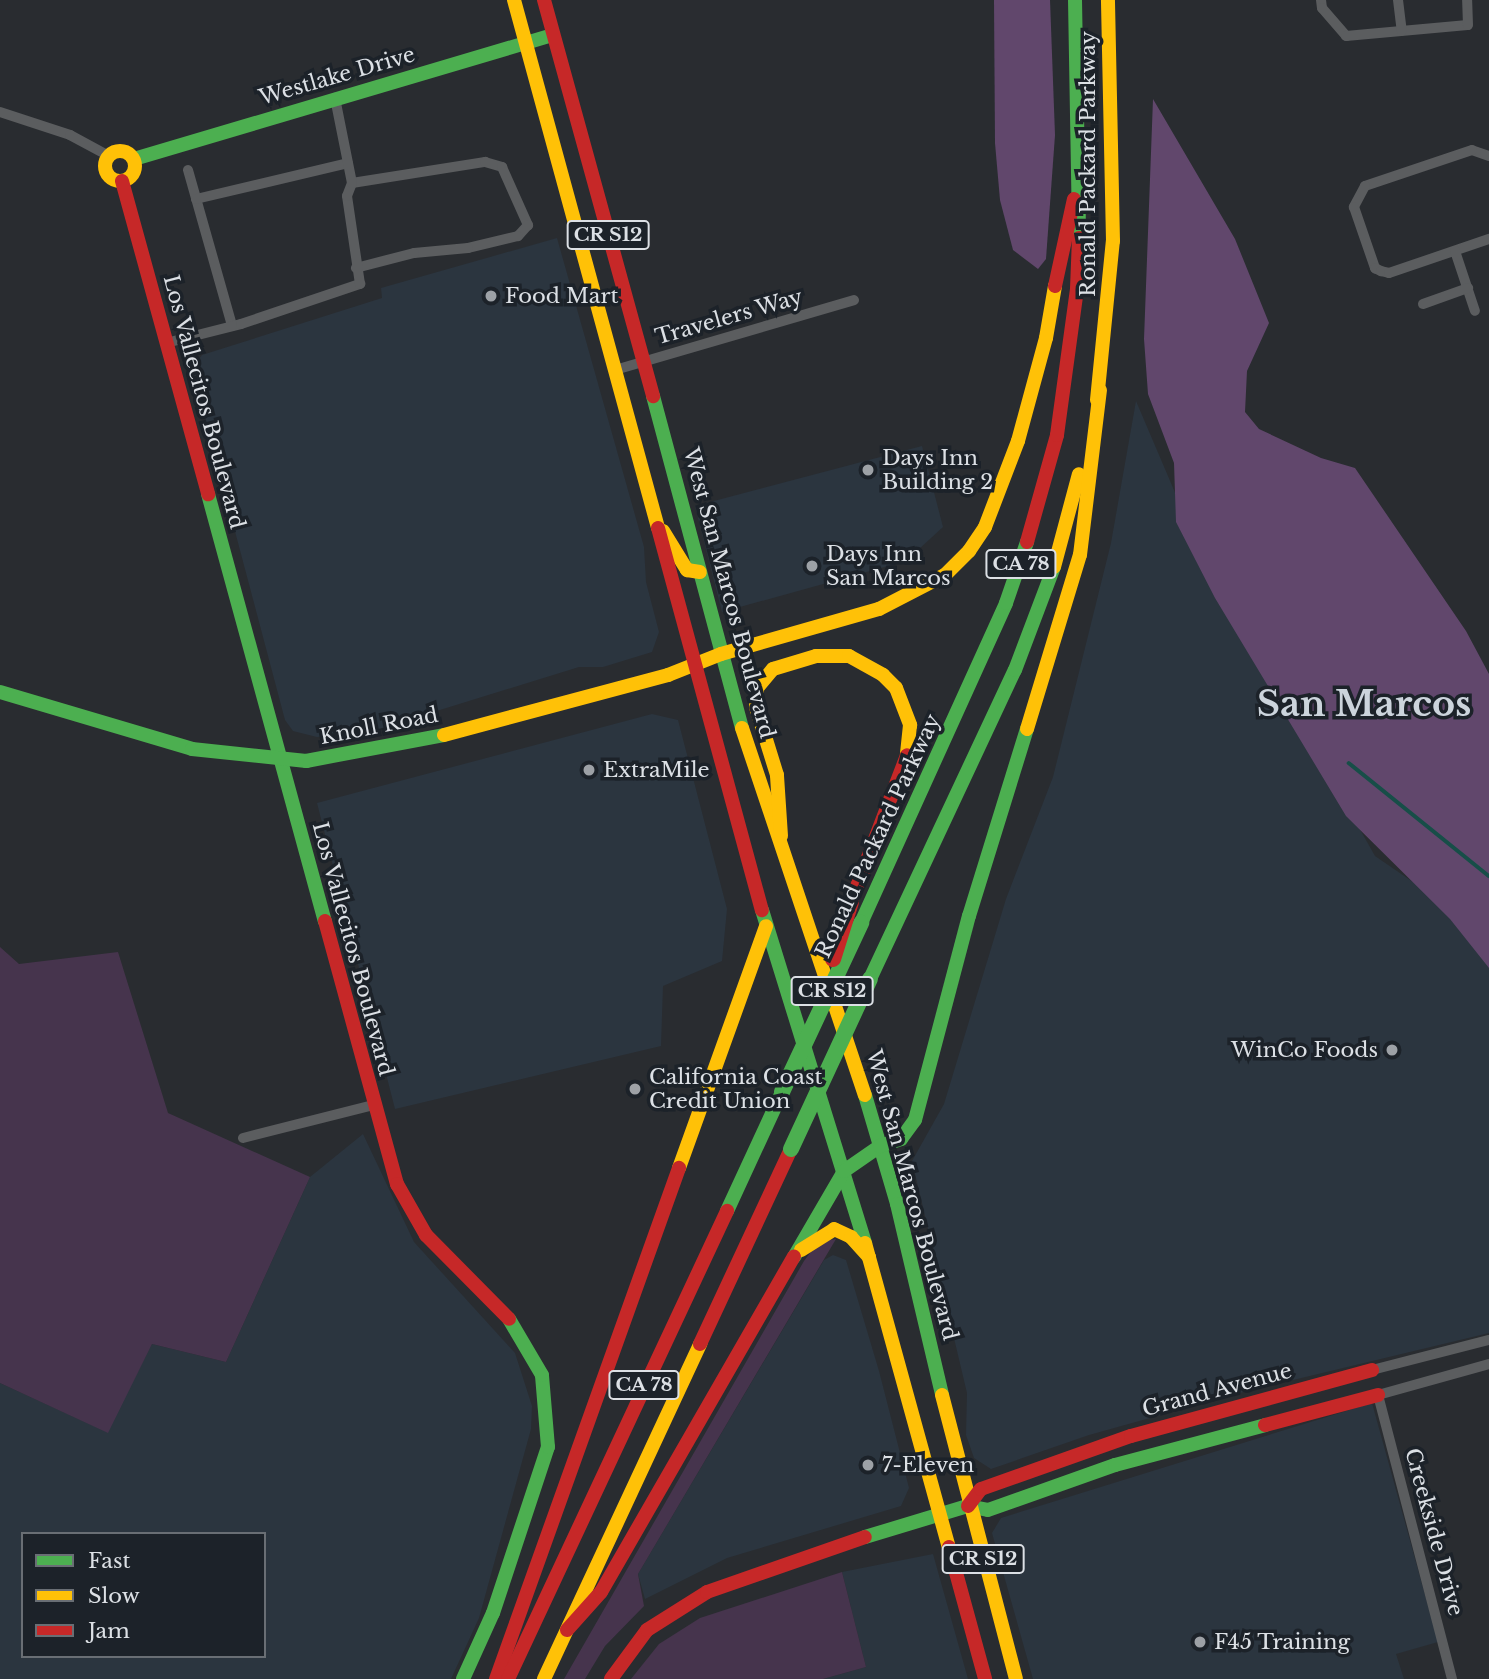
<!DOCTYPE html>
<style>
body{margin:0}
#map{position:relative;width:1489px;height:1679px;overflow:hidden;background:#292c30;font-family:"Libre Baskerville",serif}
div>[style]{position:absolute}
.built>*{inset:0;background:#2b353f}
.green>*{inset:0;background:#46344d}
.forest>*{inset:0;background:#61476c}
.stream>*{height:3.5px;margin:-1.75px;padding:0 1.75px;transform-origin:1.75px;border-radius:1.75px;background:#174e48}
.street>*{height:10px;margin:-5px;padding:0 5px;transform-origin:5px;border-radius:5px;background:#5b5d5f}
.fast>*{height:14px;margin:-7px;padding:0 7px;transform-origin:7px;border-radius:7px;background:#4caf50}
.slow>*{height:14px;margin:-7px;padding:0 7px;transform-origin:7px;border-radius:7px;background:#ffc107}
.slow>.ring{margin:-7px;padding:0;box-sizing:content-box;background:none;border:14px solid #ffc107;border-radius:50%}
.jam>*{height:14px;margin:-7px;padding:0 7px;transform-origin:7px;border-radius:7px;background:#c62828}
.fast-bridge>*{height:16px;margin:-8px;padding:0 8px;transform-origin:8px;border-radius:8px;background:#4caf50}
.jam-bridge>*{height:16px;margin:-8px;padding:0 8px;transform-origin:8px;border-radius:8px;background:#c62828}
.dots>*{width:19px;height:19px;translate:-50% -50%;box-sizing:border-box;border:4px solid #1c2229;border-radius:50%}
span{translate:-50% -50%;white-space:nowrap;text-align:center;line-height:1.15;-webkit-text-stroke:7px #1c2229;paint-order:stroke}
.shield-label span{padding:2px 5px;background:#1c2229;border:2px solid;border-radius:5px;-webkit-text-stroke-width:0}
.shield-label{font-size:19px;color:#dce0e5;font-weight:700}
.street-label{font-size:21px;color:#dce0e5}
.poi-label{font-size:21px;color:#dce0e5}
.left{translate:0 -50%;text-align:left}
.right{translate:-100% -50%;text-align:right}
.town-label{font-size:35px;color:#ccd4dc;font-weight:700}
.legend{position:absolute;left:21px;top:1532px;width:245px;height:126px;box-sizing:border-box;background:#1c2229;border:2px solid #696e74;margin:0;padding:9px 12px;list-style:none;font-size:21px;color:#dce0e5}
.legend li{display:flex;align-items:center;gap:14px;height:35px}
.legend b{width:35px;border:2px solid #696e74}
</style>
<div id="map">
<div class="built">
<i style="clip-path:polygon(557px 238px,644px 547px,646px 582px,659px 632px,652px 652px,603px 667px,579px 667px,369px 732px,317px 737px,293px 731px,285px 720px,193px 373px,196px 363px,202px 355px,382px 298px,381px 288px)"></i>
<i style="clip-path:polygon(1136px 401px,1191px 530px,1375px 856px,1432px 895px,1489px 954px,1489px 1333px,1247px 1391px,1089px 1435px,991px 1469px,974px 1458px,966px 1435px,967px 1393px,912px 1161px,944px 1104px,1006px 899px,1053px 777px,1111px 543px)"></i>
<i style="clip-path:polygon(922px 446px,943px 527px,906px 561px,722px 612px,695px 506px)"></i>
<i style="clip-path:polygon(652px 714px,678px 720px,727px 909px,722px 961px,663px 986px,661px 1046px,395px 1109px,317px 803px)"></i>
<i style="clip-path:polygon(evenodd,363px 1134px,414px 1242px,515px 1353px,532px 1406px,531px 1429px,479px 1618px,451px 1679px,0 1679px,0 1383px,107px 1432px,152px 1344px,226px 1362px,310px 1177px,363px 1134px,23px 1534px,264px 1534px,264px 1656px,23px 1656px,23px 1534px)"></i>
<i style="clip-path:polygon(833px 1255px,846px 1260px,879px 1371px,909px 1488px,901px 1506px,727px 1558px,645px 1599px,638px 1574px,824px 1260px)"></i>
<i style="clip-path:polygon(1372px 1403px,1438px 1642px,1396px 1654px,1404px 1679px,1033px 1679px,992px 1533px,1001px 1518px)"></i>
<i style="clip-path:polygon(933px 1554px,968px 1679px,823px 1679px,866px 1667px,842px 1572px)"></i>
</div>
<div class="green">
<i style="clip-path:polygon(0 947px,19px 964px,118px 952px,168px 1113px,310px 1177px,226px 1362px,152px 1344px,108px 1433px,0 1383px)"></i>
<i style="clip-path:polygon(836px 1239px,638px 1574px,644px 1606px,605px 1646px,585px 1679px,564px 1679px,804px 1261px,818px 1242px)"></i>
<i style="clip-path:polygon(842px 1572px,866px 1667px,823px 1679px,631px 1679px,659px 1644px,700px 1618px)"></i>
</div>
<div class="forest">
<i style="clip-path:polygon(994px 0,1050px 0,1055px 135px,1046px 259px,1038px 269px,1013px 250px,1000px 200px,995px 143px)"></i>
<i style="clip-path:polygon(1153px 99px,1235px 239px,1269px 323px,1247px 371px,1245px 412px,1259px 429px,1321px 458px,1355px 468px,1466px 631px,1489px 674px,1489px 968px,1450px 919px,1346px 816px,1215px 598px,1176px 522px,1174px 463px,1148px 394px,1144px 339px)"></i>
</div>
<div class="stream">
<i style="left:1349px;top:763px;width:180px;rotate:38.9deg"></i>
</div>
<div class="street">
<i style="left:1321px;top:0;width:8px;rotate:83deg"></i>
<i style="left:1322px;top:8px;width:37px;rotate:49deg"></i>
<i style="left:1346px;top:36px;width:122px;rotate:-5.2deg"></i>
<i style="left:1468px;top:25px;width:25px;rotate:-92deg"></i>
<i style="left:1398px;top:0;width:31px;rotate:83deg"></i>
<i style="left:0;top:112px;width:74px;rotate:18.2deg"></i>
<i style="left:70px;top:135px;width:44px;rotate:28.3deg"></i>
<i style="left:1489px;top:156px;width:18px;rotate:-161deg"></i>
<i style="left:1472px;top:150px;width:113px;rotate:161.4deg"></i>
<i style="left:1365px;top:186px;width:24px;rotate:118deg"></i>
<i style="left:1354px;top:207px;width:65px;rotate:71deg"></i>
<i style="left:1375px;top:268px;width:7px;rotate:27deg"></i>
<i style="left:1381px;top:271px;width:8px;rotate:14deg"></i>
<i style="left:1389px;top:273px;width:106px;rotate:-18.8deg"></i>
<i style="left:188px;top:170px;width:162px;rotate:74.2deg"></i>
<i style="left:352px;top:183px;width:135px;rotate:-9deg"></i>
<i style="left:485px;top:162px;width:18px;rotate:16deg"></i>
<i style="left:502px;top:167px;width:64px;rotate:65.9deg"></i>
<i style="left:528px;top:225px;width:15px;rotate:132deg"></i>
<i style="left:518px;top:236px;width:51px;rotate:166.5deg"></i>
<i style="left:468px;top:248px;width:54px;rotate:174.7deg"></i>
<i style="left:414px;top:253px;width:60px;rotate:165.5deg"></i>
<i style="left:196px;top:199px;width:156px;rotate:-13.3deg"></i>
<i style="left:1455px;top:251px;width:63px;rotate:71.6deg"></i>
<i style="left:1423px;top:304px;width:48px;rotate:-19.6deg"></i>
<i style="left:166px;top:343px;width:77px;rotate:-14.2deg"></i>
<i style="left:241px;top:324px;width:126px;rotate:-18.6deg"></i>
<i style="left:360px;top:284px;width:89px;rotate:-98.4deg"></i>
<i style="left:347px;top:196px;width:14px;rotate:-69deg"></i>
<i style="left:352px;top:183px;width:87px;rotate:-101.3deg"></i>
<i style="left:615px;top:370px;width:249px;rotate:-16.3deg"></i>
<i style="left:243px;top:1138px;width:134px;rotate:-14.2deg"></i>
<i style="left:1372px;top:1370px;width:121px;rotate:-14.4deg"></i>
<i style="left:1452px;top:1679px;width:293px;rotate:-104.6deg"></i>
<i style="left:1378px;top:1395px;width:115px;rotate:-15.6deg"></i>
</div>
<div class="fast">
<i style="left:1075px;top:0;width:238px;rotate:89deg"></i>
<i style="left:134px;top:159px;width:437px;rotate:-16.5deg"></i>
<i style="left:653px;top:396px;width:344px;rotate:75deg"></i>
<i style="left:208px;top:494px;width:443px;rotate:74.7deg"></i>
<i style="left:0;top:692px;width:200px;rotate:16.5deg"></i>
<i style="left:192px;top:749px;width:115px;rotate:6deg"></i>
<i style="left:306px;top:761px;width:140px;rotate:-10.7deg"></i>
<i style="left:762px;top:910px;width:349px;rotate:72.8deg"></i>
<i style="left:861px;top:923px;width:351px;rotate:-65.6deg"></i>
<i style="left:1006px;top:603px;width:65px;rotate:-71deg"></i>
<i style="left:870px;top:979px;width:341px;rotate:-64.9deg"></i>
<i style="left:1015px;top:670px;width:110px;rotate:-69.3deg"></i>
<i style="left:865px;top:1095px;width:114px;rotate:73.6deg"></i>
<i style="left:897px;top:1204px;width:196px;rotate:76.7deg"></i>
<i style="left:727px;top:1211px;width:131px;rotate:-65.2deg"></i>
<i style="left:794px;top:1257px;width:99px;rotate:-59.8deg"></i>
<i style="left:844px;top:1171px;width:44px;rotate:-34.8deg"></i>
<i style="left:880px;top:1146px;width:22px;rotate:-18deg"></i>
<i style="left:901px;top:1139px;width:24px;rotate:-54deg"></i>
<i style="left:915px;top:1120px;width:211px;rotate:-75.2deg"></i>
<i style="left:969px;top:916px;width:196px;rotate:-72.8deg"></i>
<i style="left:865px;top:1537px;width:108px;rotate:-16.8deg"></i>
<i style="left:968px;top:1506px;width:20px;rotate:11deg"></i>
<i style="left:988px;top:1510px;width:135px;rotate:-19.5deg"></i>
<i style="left:1115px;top:1465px;width:155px;rotate:-14.9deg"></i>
<i style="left:463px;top:1679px;width:72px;rotate:-65.6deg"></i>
<i style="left:493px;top:1613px;width:175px;rotate:-71.7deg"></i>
<i style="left:548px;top:1447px;width:72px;rotate:-94.8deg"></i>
<i style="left:542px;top:1375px;width:65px;rotate:-120.5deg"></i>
</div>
<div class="slow">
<i style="left:514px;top:0;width:547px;rotate:74.74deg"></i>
<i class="ring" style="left:105px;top:151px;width:16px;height:16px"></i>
<i style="left:1097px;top:400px;width:160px;rotate:-84.3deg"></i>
<i style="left:1113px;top:241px;width:241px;rotate:-91.2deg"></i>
<i style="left:663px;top:531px;width:46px;rotate:58.4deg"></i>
<i style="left:687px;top:570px;width:13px;rotate:9deg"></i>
<i style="left:1054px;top:567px;width:96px;rotate:-75deg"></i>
<i style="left:721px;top:654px;width:164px;rotate:-15.9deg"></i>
<i style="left:879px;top:609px;width:74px;rotate:-27.3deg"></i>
<i style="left:945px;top:575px;width:34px;rotate:-45deg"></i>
<i style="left:969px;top:551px;width:29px;rotate:-56deg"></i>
<i style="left:985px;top:527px;width:92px;rotate:-69deg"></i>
<i style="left:1018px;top:441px;width:107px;rotate:-74.8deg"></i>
<i style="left:1046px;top:338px;width:53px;rotate:-80.2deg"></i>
<i style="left:742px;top:728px;width:387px;rotate:71.5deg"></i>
<i style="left:1027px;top:729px;width:182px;rotate:-73.1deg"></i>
<i style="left:1080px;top:555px;width:166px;rotate:-83.1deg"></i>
<i style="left:444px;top:735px;width:232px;rotate:-15deg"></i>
<i style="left:668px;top:675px;width:57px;rotate:-21.6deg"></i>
<i style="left:781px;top:836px;width:61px;rotate:-93.8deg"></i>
<i style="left:777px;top:775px;width:71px;rotate:-107.2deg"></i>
<i style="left:756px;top:707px;width:19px;rotate:-87deg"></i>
<i style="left:757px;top:688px;width:25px;rotate:-50deg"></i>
<i style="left:773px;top:669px;width:45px;rotate:-16.8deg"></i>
<i style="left:816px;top:656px;width:33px"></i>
<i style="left:849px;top:656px;width:39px;rotate:29deg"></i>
<i style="left:883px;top:675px;width:18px;rotate:45deg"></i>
<i style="left:896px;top:688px;width:40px;rotate:69deg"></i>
<i style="left:910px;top:725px;width:30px;rotate:96deg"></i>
<i style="left:679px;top:1168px;width:257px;rotate:-70.2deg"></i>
<i style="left:865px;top:1243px;width:315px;rotate:74.6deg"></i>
<i style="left:801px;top:1250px;width:39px;rotate:-32deg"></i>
<i style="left:834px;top:1229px;width:19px;rotate:25deg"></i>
<i style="left:851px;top:1237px;width:27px;rotate:48deg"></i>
<i style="left:942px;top:1395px;width:293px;rotate:75.4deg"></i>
<i style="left:544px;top:1679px;width:370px;rotate:-65deg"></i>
</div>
<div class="jam">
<i style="left:544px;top:0;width:411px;rotate:74.6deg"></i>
<i style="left:122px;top:181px;width:325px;rotate:74.6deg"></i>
<i style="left:1055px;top:286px;width:89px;rotate:-77.7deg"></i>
<i style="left:658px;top:528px;width:396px;rotate:74.8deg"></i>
<i style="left:1027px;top:542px;width:111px;rotate:-74.3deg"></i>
<i style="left:1057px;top:435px;width:147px;rotate:-82.2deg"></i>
<i style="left:1077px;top:289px;width:51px;rotate:-87.8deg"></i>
<i style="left:851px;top:902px;width:157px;rotate:-69.1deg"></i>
<i style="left:325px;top:921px;width:273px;rotate:74.7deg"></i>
<i style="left:397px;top:1184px;width:59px;rotate:60.4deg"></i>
<i style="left:426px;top:1235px;width:118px;rotate:45.3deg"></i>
<i style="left:700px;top:1344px;width:215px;rotate:-65deg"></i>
<i style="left:1265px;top:1425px;width:117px;rotate:-14.9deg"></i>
<i style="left:968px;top:1506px;width:21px;rotate:-53deg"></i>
<i style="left:981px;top:1489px;width:159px;rotate:-19.5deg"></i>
<i style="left:1131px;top:1436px;width:250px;rotate:-15.3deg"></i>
<i style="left:949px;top:1547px;width:137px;rotate:74.7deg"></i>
<i style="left:567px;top:1630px;width:51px;rotate:-48.2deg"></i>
<i style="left:601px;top:1592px;width:387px;rotate:-60.1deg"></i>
<i style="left:496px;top:1679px;width:543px;rotate:-70.3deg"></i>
<i style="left:508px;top:1679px;width:517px;rotate:-64.92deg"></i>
<i style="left:611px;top:1679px;width:61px;rotate:-53.7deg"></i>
<i style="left:647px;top:1630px;width:71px;rotate:-32.3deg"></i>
<i style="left:707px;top:1592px;width:167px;rotate:-19.2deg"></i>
</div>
<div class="fast-bridge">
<i style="left:782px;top:1092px;width:187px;rotate:-64.9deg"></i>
<i style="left:791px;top:1149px;width:187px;rotate:-65.1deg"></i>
</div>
<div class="jam-bridge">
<i style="left:833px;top:959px;width:60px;rotate:-72.5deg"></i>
</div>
<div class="dots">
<i style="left:491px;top:296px;background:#9da1a6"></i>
<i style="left:868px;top:470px;background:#9da1a6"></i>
<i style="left:812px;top:566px;background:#9da1a6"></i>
<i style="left:589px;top:770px;background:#9da1a6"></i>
<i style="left:1392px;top:1050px;background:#9da1a6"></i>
<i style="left:635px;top:1089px;background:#9da1a6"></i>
<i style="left:868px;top:1465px;background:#9da1a6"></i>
<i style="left:1200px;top:1642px;background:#9da1a6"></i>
</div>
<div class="shield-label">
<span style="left:608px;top:235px">CR S12</span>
<span style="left:1021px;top:564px">CA 78</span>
<span style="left:832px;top:991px">CR S12</span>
<span style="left:644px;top:1385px">CA 78</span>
<span style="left:983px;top:1559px">CR S12</span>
</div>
<div class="street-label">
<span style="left:337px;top:76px;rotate:-16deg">Westlake Drive</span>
<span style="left:1088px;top:164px;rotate:-90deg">Ronald Packard Parkway</span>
<span style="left:729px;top:317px;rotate:-16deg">Travelers Way</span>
<span style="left:204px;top:402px;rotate:75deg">Los Vallecitos Boulevard</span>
<span style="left:729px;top:593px;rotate:75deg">West San Marcos Boulevard</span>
<span style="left:379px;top:726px;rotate:-11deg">Knoll Road</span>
<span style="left:878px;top:836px;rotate:-65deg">Ronald Packard Parkway</span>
<span style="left:353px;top:949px;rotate:75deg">Los Vallecitos Boulevard</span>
<span style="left:912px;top:1195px;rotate:75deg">West San Marcos Boulevard</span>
<span style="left:1217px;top:1390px;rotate:-15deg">Grand Avenue</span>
<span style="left:1434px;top:1532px;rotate:75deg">Creekside Drive</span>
</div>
<div class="poi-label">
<span class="left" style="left:505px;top:296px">Food Mart</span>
<span class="left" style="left:882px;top:470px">Days Inn<br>Building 2</span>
<span class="left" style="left:826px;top:566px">Days Inn<br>San Marcos</span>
<span class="left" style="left:603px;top:770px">ExtraMile</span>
<span class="right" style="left:1378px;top:1050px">WinCo Foods</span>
<span class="left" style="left:649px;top:1089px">California Coast<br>Credit Union</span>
<span class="left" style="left:882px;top:1465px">7-Eleven</span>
<span class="left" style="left:1214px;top:1642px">F45 Training</span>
</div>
<div class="town-label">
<span style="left:1364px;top:704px">San Marcos</span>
</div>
<ul class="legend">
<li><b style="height:9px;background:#4caf50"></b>Fast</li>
<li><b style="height:9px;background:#ffc107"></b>Slow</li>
<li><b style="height:9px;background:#c62828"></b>Jam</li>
</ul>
</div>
